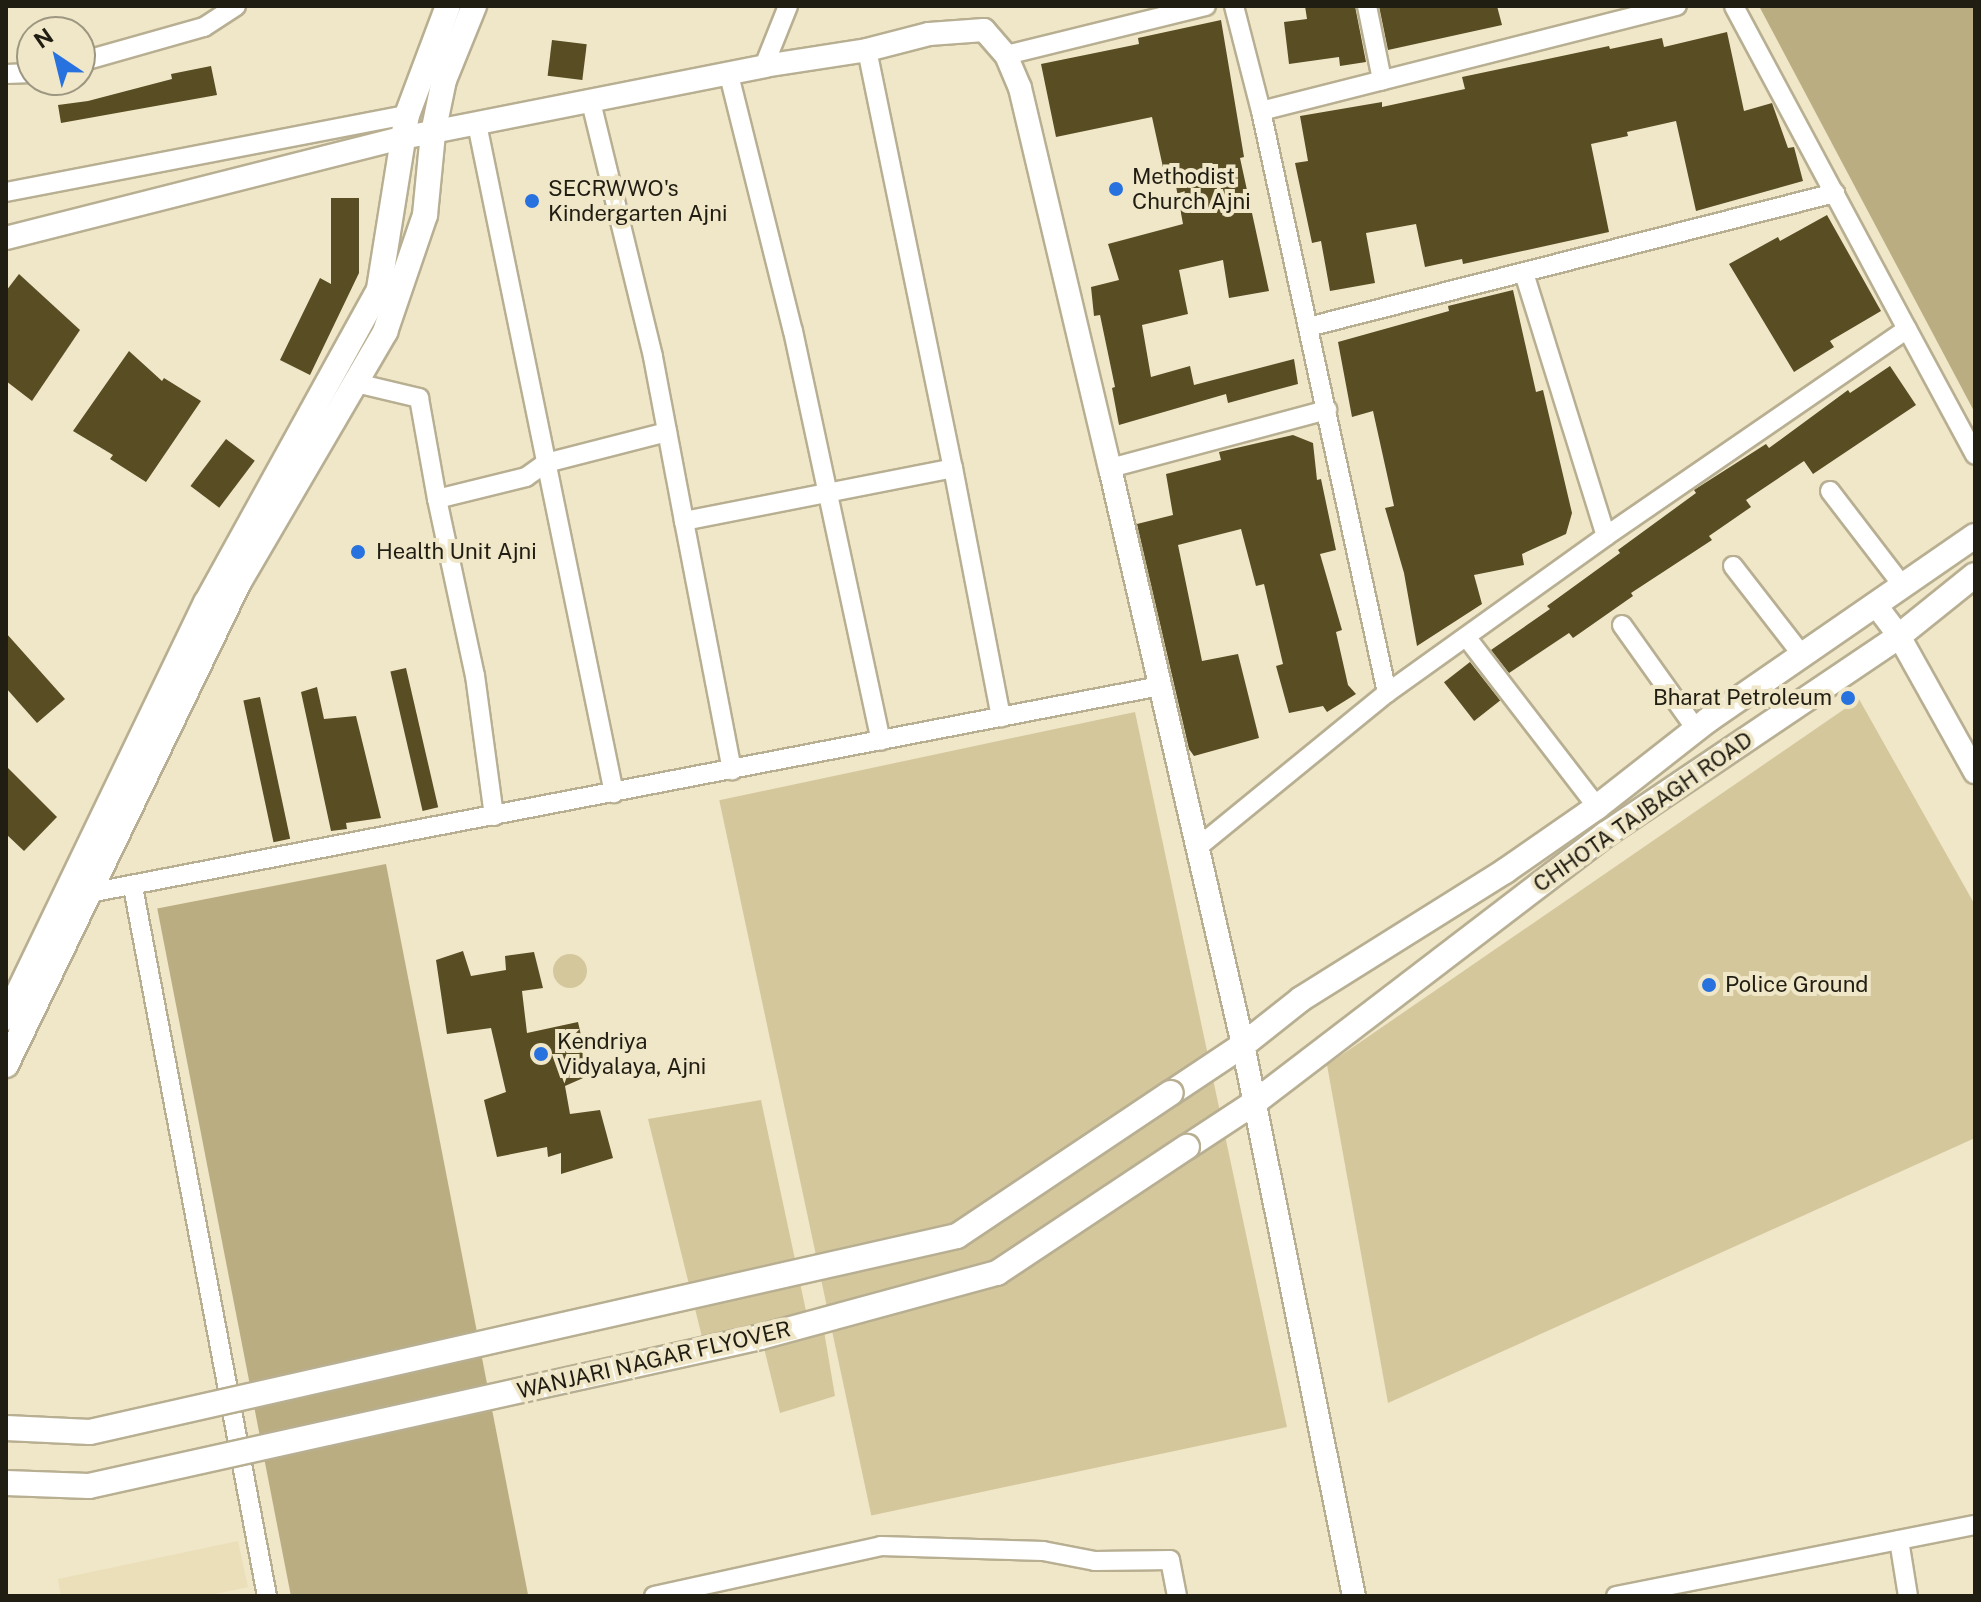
<!DOCTYPE html>
<style>
body{margin:0}
#map{position:relative;width:1981px;height:1602px;overflow:hidden;background:#f0e7c9;font-family:"Public Sans",sans-serif}
div>[style]{position:absolute}
.built>*{inset:0;background:#eadfb9}
.green>*{inset:0;background:#d4c79c;transform-origin:0 0}
.round{border-radius:50%}
.forest>*{inset:0;background:#baad81;transform-origin:0 0}
.building>*{inset:0;background:#584d23;transform-origin:0 0}
.roads{filter:drop-shadow(2px 0 #b8af92) drop-shadow(-2px 0 #b8af92) drop-shadow(0 2px #b8af92) drop-shadow(0 -2px #b8af92)}
.minor>*{height:18px;margin:-9px;padding:0 9px;transform-origin:9px;border-radius:9px;background:#fff}
.tertiary>*{height:22px;margin:-11px;padding:0 11px;transform-origin:11px;border-radius:11px;background:#fff}
.secondary>*{height:24px;margin:-12px;padding:0 12px;transform-origin:12px;border-radius:12px;background:#fff}
.bridges{filter:drop-shadow(2px 0 #b8af92) drop-shadow(-2px 0 #b8af92) drop-shadow(0 2px #b8af92) drop-shadow(0 -2px #b8af92)}
.secondary-bridge>*{height:24px;margin:-12px;padding:0 12px;transform-origin:12px;border-radius:12px;background:#fff}
.dots>*{width:22px;height:22px;translate:-50% -50%;box-sizing:border-box;border:4px solid #f0e7c9;border-radius:50%}
span{translate:-50% -50%;white-space:nowrap;text-align:center;line-height:1.15;-webkit-text-stroke:8px #f0e7c9;paint-order:stroke}
.poi-label{font-size:22px;color:#201d12}
.left{translate:0 -50%;text-align:left}
.right{translate:-100% -50%;text-align:right}
.street-label{font-size:22px;color:#201d12}
.frame{position:absolute;inset:0;border:8px solid #201d12;pointer-events:none}
.north{position:absolute;left:16px;top:16px;width:80px;height:80px;box-sizing:border-box;background:#f0e7c9;border:2px solid #9d9680;border-radius:50%;rotate:325deg;font-size:22px;font-weight:700;line-height:32px;text-align:center;color:#201d12}
.north::after{content:'';display:block;margin:auto;width:28px;height:36px;background:#2772de;clip-path:polygon(50% 0,100% 100%,50% 72%,0 100%)}
</style>
<div id="map">
<div class="built">
<i style="clip-path:polygon(238px 1541px,248px 1587px,206px 1596px,61px 1596px,58px 1579px)"></i>
</div>
<div class="green">
<i style="clip-path:polygon(1859px 699px,1975px 905px,1975px 1138px,1388px 1403px,1327px 1065px)"></i>
<i style="left:1135px;top:712px;width:731px;height:425px;rotate:78deg"></i>
<i class="round" style="left:553px;top:954px;width:34px;height:34px"></i>
<i style="clip-path:polygon(761px 1100px,809px 1325px,823px 1325px,835px 1396px,780px 1413px,760px 1332px,703px 1341px,648px 1119px)"></i>
</div>
<div class="forest">
<i style="clip-path:polygon(1759px 6px,1975px 6px,1975px 413px)"></i>
<i style="left:386px;top:864px;width:746px;height:233px;rotate:79deg"></i>
</div>
<div class="building">
<i style="clip-path:polygon(1305px 6px,1355px 6px,1366px 62px,1340px 66px,1339px 57px,1289px 64px,1284px 22px,1307px 19px)"></i>
<i style="clip-path:polygon(1379px 6px,1497px 6px,1502px 25px,1388px 50px)"></i>
<i style="clip-path:polygon(1221px 20px,1244px 157px,1240px 158px,1269px 291px,1229px 298px,1223px 260px,1179px 270px,1188px 314px,1142px 325px,1151px 377px,1190px 366px,1194px 385px,1294px 359px,1298px 384px,1228px 403px,1226px 394px,1119px 425px,1112px 388px,1115px 387px,1100px 315px,1094px 316px,1091px 287px,1119px 280px,1108px 244px,1183px 224px,1173px 170px,1164px 172px,1152px 117px,1056px 137px,1041px 64px,1139px 44px,1138px 38px)"></i>
<i style="clip-path:polygon(1727px 32px,1744px 111px,1772px 103px,1788px 148px,1794px 147px,1803px 181px,1696px 211px,1676px 121px,1627px 132px,1628px 136px,1591px 144px,1609px 232px,1463px 264px,1462px 259px,1425px 267px,1416px 224px,1366px 233px,1375px 283px,1330px 291px,1321px 241px,1312px 243px,1295px 163px,1308px 161px,1300px 116px,1382px 102px,1382px 107px,1465px 89px,1462px 77px,1609px 46px,1610px 49px,1662px 38px,1664px 47px)"></i>
<i style="left:552px;top:40px;width:35px;height:36px;rotate:7deg"></i>
<i style="clip-path:polygon(211px 66px,217px 95px,61px 123px,58px 105px,88px 101px,172px 79px,171px 74px)"></i>
<i style="clip-path:polygon(331px 198px,359px 198px,359px 273px,310px 375px,280px 360px,320px 278px,331px 284px)"></i>
<i style="clip-path:polygon(1827px 215px,1881px 311px,1830px 341px,1834px 347px,1794px 372px,1729px 264px,1778px 237px,1780px 241px)"></i>
<i style="clip-path:polygon(19px 274px,80px 330px,32px 401px,6px 381px,6px 291px)"></i>
<i style="clip-path:polygon(1513px 290px,1536px 392px,1543px 390px,1572px 513px,1566px 534px,1522px 554px,1524px 565px,1474px 575px,1482px 604px,1417px 646px,1404px 573px,1385px 508px,1394px 506px,1373px 411px,1352px 417px,1338px 342px,1449px 311px,1448px 306px)"></i>
<i style="clip-path:polygon(129px 351px,162px 381px,164px 378px,201px 401px,146px 482px,110px 459px,113px 455px,73px 431px)"></i>
<i style="clip-path:polygon(1890px 366px,1916px 405px,1813px 474px,1804px 461px,1746px 500px,1751px 507px,1709px 536px,1712px 540px,1631px 593px,1633px 596px,1573px 638px,1569px 633px,1509px 673px,1491px 650px,1550px 609px,1547px 606px,1620px 553px,1618px 550px,1696px 493px,1694px 490px,1766px 444px,1769px 448px,1848px 390px,1850px 393px)"></i>
<i style="clip-path:polygon(1293px 435px,1313px 443px,1317px 480px,1321px 479px,1336px 550px,1320px 554px,1342px 630px,1336px 632px,1348px 685px,1356px 694px,1327px 712px,1323px 706px,1289px 713px,1276px 666px,1283px 664px,1264px 584px,1256px 586px,1241px 529px,1178px 545px,1202px 661px,1238px 654px,1259px 738px,1194px 756px,1189px 749px,1137px 524px,1173px 515px,1166px 474px,1221px 460px,1219px 452px)"></i>
<i style="left:226px;top:439px;width:36px;height:59px;rotate:37deg"></i>
<i style="clip-path:polygon(6px 633px,65px 699px,37px 723px,6px 688px)"></i>
<i style="left:1470px;top:662px;width:49px;height:33px;rotate:52deg"></i>
<i style="left:406px;top:668px;width:143px;height:16px;rotate:77deg"></i>
<i style="clip-path:polygon(317px 687px,324px 719px,356px 716px,381px 818px,346px 823px,347px 829px,331px 831px,301px 692px)"></i>
<i style="left:260px;top:697px;width:145px;height:17px;rotate:78deg"></i>
<i style="clip-path:polygon(6px 766px,57px 817px,24px 851px,6px 834px)"></i>
<i style="clip-path:polygon(463px 951px,471px 976px,506px 970px,505px 956px,534px 952px,543px 988px,522px 991px,527px 1033px,578px 1022px,590px 1075px,565px 1086px,570px 1114px,600px 1110px,613px 1158px,561px 1174px,561px 1153px,548px 1157px,547px 1147px,497px 1157px,484px 1100px,506px 1092px,491px 1028px,447px 1034px,436px 960px)"></i>
</div>
<div class="roads">
<div class="minor">
<i style="left:1234px;top:6px;width:108px;rotate:75.6deg"></i>
<i style="left:1261px;top:111px;width:595px;rotate:77.78deg"></i>
<i style="left:1387px;top:693px;width:269px;rotate:-35.6deg"></i>
<i style="left:1606px;top:536px;width:365px;rotate:-34.5deg"></i>
<i style="left:1907px;top:329px;width:366px;rotate:-118.2deg"></i>
<i style="left:1367px;top:6px;width:76px;rotate:78.5deg"></i>
<i style="left:867px;top:50px;width:427px;rotate:78.4deg"></i>
<i style="left:1006px;top:55px;width:206px;rotate:-13.8deg"></i>
<i style="left:80px;top:62px;width:129px;rotate:-15.8deg"></i>
<i style="left:204px;top:27px;width:38px;rotate:-33deg"></i>
<i style="left:764px;top:66px;width:65px;rotate:-68.2deg"></i>
<i style="left:6px;top:74px;width:26px;rotate:-2deg"></i>
<i style="left:729px;top:75px;width:264px;rotate:76deg"></i>
<i style="left:793px;top:331px;width:419px;rotate:77.9deg"></i>
<i style="left:591px;top:102px;width:262px;rotate:76.3deg"></i>
<i style="left:653px;top:357px;width:167px;rotate:79.3deg"></i>
<i style="left:684px;top:521px;width:274px;rotate:-11.1deg"></i>
<i style="left:953px;top:468px;width:254px;rotate:79.1deg"></i>
<i style="left:1261px;top:111px;width:429px;rotate:-14.2deg"></i>
<i style="left:477px;top:124px;width:683px;rotate:78.43deg"></i>
<i style="left:6px;top:192px;width:408px;rotate:-10.9deg"></i>
<i style="left:1524px;top:273px;width:275px;rotate:72.7deg"></i>
<i style="left:1308px;top:327px;width:544px;rotate:-14.27deg"></i>
<i style="left:1907px;top:329px;width:143px;rotate:61.6deg"></i>
<i style="left:356px;top:383px;width:65px;rotate:13.4deg"></i>
<i style="left:419px;top:398px;width:103px;rotate:79.9deg"></i>
<i style="left:1110px;top:468px;width:225px;rotate:-15deg"></i>
<i style="left:1830px;top:491px;width:118px;rotate:52.5deg"></i>
<i style="left:684px;top:521px;width:254px;rotate:79.1deg"></i>
<i style="left:1733px;top:566px;width:113px;rotate:52.2deg"></i>
<i style="left:1622px;top:625px;width:128px;rotate:54.6deg"></i>
<i style="left:1467px;top:638px;width:213px;rotate:52.4deg"></i>
<i style="left:494px;top:816px;width:141px;rotate:-97.7deg"></i>
<i style="left:475px;top:676px;width:181px;rotate:-102.1deg"></i>
<i style="left:437px;top:499px;width:92px;rotate:-13.9deg"></i>
<i style="left:526px;top:477px;width:24px;rotate:-35deg"></i>
<i style="left:546px;top:463px;width:125px;rotate:-14.4deg"></i>
<i style="left:1198px;top:847px;width:244px;rotate:-39.2deg"></i>
<i style="left:133px;top:887px;width:722px;rotate:79.3deg"></i>
<i style="left:79px;top:895px;width:1101px;rotate:-10.94deg"></i>
<i style="left:1899px;top:1540px;width:57px;rotate:80.9deg"></i>
<i style="left:654px;top:1596px;width:232px;rotate:-12.4deg"></i>
<i style="left:881px;top:1546px;width:162px;rotate:1.8deg"></i>
<i style="left:1043px;top:1551px;width:53px;rotate:10.9deg"></i>
<i style="left:1095px;top:1561px;width:75px;rotate:-0.8deg"></i>
<i style="left:1170px;top:1560px;width:37px;rotate:79deg"></i>
<i style="left:1616px;top:1596px;width:366px;rotate:-11.2deg"></i>
</div>
<div class="tertiary">
<i style="left:6px;top:238px;width:408px;rotate:-14.2deg"></i>
<i style="left:402px;top:138px;width:369px;rotate:-11.2deg"></i>
<i style="left:764px;top:66px;width:104px;rotate:-8.8deg"></i>
<i style="left:867px;top:50px;width:64px;rotate:-14.5deg"></i>
<i style="left:929px;top:34px;width:55px;rotate:-4.2deg"></i>
<i style="left:984px;top:30px;width:33px;rotate:49deg"></i>
<i style="left:1006px;top:55px;width:36px;rotate:67deg"></i>
<i style="left:1020px;top:88px;width:391px;rotate:76.7deg"></i>
<i style="left:1110px;top:468px;width:592px;rotate:77.02deg"></i>
<i style="left:1243px;top:1045px;width:562px;rotate:78.61deg"></i>
<i style="left:1875px;top:604px;width:40px;rotate:53deg"></i>
<i style="left:1899px;top:636px;width:156px;rotate:60.8deg"></i>
</div>
<div class="secondary">
<i style="left:6px;top:1018px;width:461px;rotate:-64.3deg"></i>
<i style="left:206px;top:603px;width:359px;rotate:-61.1deg"></i>
<i style="left:379px;top:289px;width:176px;rotate:-80.9deg"></i>
<i style="left:407px;top:115px;width:116px;rotate:-69.4deg"></i>
<i style="left:6px;top:1065px;width:536px;rotate:-64.25deg"></i>
<i style="left:239px;top:582px;width:290px;rotate:-59.7deg"></i>
<i style="left:385px;top:332px;width:124px;rotate:-71.1deg"></i>
<i style="left:425px;top:215px;width:82px;rotate:-84.4deg"></i>
<i style="left:433px;top:133px;width:54px;rotate:-78.3deg"></i>
<i style="left:444px;top:80px;width:80px;rotate:-67.9deg"></i>
<i style="left:1171px;top:1093px;width:87px;rotate:-33.7deg"></i>
<i style="left:1243px;top:1045px;width:74px;rotate:-38.4deg"></i>
<i style="left:1301px;top:999px;width:241px;rotate:-32.1deg"></i>
<i style="left:1505px;top:871px;width:112px;rotate:-34.8deg"></i>
<i style="left:1597px;top:807px;width:141px;rotate:-38.1deg"></i>
<i style="left:1708px;top:720px;width:324px;rotate:-34.6deg"></i>
<i style="left:1187px;top:1147px;width:80px;rotate:-33.3deg"></i>
<i style="left:1254px;top:1103px;width:443px;rotate:-37.4deg"></i>
<i style="left:1606px;top:834px;width:354px;rotate:-34deg"></i>
<i style="left:1899px;top:636px;width:97px;rotate:-38.8deg"></i>
</div>
</div>
<div class="bridges">
<div class="secondary-bridge">
<i style="left:6px;top:1428px;width:84px;rotate:2.7deg"></i>
<i style="left:90px;top:1432px;width:889px;rotate:-12.74deg"></i>
<i style="left:957px;top:1236px;width:257px;rotate:-33.8deg"></i>
<i style="left:6px;top:1483px;width:83px;rotate:2.1deg"></i>
<i style="left:89px;top:1486px;width:688px;rotate:-12.5deg"></i>
<i style="left:761px;top:1337px;width:245px;rotate:-15.2deg"></i>
<i style="left:997px;top:1273px;width:228px;rotate:-33.6deg"></i>
</div>
</div>
<div class="dots">
<i style="left:1116px;top:189px;background:#2772de"></i>
<i style="left:532px;top:201px;background:#2772de"></i>
<i style="left:358px;top:552px;background:#2772de"></i>
<i style="left:1848px;top:698px;background:#2772de"></i>
<i style="left:1709px;top:985px;background:#2772de"></i>
<i style="left:541px;top:1054px;background:#2772de"></i>
</div>
<div class="poi-label">
<span class="left" style="left:1132px;top:189px">Methodist<br>Church Ajni</span>
<span class="left" style="left:548px;top:201px">SECRWWO's<br>Kindergarten Ajni</span>
<span class="left" style="left:376px;top:552px">Health Unit Ajni</span>
<span class="right" style="left:1832px;top:698px">Bharat Petroleum</span>
<span class="left" style="left:1725px;top:985px">Police Ground</span>
<span class="left" style="left:557px;top:1054px">Kendriya<br>Vidyalaya, Ajni</span>
</div>
<div class="street-label">
<span style="left:1643px;top:812px;rotate:-35deg">CHHOTA TAJBAGH ROAD</span>
<span style="left:654px;top:1360px;rotate:-13deg">WANJARI NAGAR FLYOVER</span>
</div>
<div class="frame"></div>
<div class="north">N</div>
</div>
